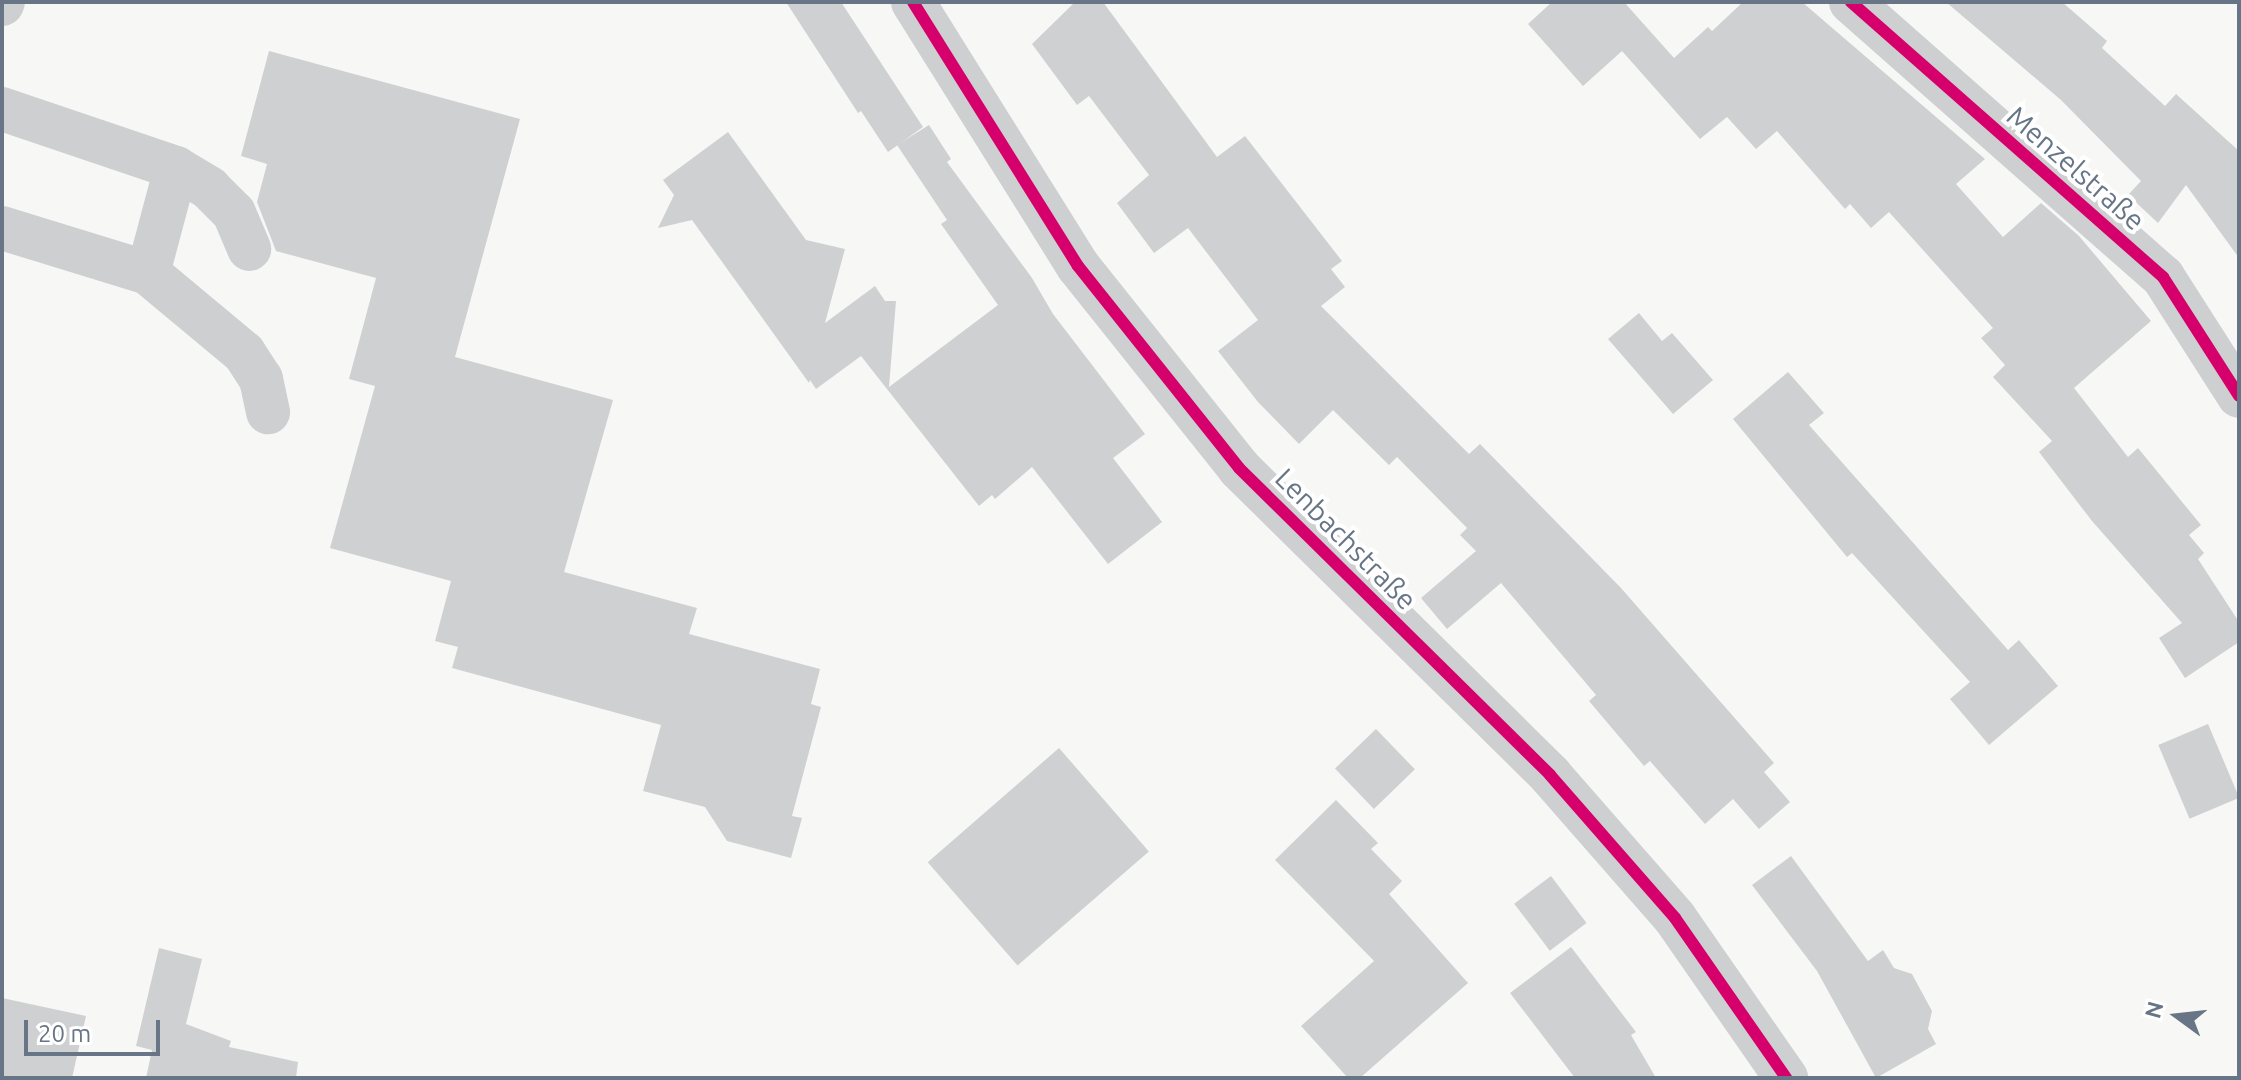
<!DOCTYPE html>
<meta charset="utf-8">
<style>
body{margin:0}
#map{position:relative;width:2241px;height:1080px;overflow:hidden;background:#f7f7f6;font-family:Ubuntu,sans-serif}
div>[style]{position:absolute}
.building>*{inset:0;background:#cfd0d1;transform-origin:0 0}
.minor>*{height:44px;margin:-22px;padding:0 22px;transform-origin:22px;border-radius:22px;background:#cecfd1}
.cycleway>*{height:12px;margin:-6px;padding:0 6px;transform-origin:6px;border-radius:6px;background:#d6006c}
span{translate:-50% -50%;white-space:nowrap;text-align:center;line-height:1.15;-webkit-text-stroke:8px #fff;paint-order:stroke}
.street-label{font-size:28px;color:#677586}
.frame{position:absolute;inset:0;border:4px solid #677586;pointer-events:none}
.north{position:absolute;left:2137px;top:976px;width:80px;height:80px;-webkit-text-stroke:6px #fff;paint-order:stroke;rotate:285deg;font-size:22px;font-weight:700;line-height:32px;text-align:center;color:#677586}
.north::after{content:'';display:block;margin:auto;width:28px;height:36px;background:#677586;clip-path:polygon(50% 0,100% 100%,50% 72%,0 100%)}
.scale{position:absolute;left:24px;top:1020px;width:136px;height:36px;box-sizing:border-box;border:4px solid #677586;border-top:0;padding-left:10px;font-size:24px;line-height:28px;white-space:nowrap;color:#677586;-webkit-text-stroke:6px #fff;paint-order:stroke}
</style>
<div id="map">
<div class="building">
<i style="clip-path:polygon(786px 2px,841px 2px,923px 127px,888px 152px,861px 111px,858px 113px)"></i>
<i style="clip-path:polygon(1075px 2px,1103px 2px,1217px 157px,1245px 136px,1342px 261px,1331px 269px,1345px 287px,1321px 306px,1469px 454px,1480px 444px,1621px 588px,1774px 763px,1764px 772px,1790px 802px,1759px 829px,1733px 799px,1705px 824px,1650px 761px,1644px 766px,1589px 701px,1596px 695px,1501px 583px,1447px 629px,1421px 598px,1476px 551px,1460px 535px,1467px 528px,1397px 457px,1389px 465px,1333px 410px,1299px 444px,1258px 402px,1218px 351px,1258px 320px,1188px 228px,1154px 253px,1117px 203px,1149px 175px,1089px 96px,1077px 105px,1032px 44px)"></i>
<i style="clip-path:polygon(1552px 2px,1624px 2px,1674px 58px,1708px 27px,1712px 31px,1743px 2px,1802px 2px,1985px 159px,1956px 184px,2003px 237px,2041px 203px,2079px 236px,2151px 321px,2074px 388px,2128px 457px,2138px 448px,2201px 525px,2189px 535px,2204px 553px,2198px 559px,2239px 622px,2239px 642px,2185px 678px,2159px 638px,2182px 623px,2092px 521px,2039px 452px,2052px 441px,1993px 377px,2005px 365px,1981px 338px,1993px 328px,1889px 212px,1871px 228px,1850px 204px,1845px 209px,1777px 131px,1756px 149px,1727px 117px,1700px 139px,1622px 51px,1583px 86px,1528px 24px)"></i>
<i style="clip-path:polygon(1946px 2px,2062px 2px,2107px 41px,2102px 48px,2165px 106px,2176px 94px,2239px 151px,2239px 258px,2186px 185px,2158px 223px,2128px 195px,2141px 181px,2061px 100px)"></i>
<i style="clip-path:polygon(269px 51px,520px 119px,455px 357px,613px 400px,564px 572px,697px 608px,689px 634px,820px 669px,811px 704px,821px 707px,792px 816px,802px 818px,791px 858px,727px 841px,705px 807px,643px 791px,661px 725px,452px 668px,458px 647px,435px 641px,451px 581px,330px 548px,375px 386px,349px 379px,376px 278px,276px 251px,257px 202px,267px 164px,241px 156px)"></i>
<i style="clip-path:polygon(929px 125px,951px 159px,947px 162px,1032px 278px,1053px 314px,1145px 434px,1113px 458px,1162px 522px,1108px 564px,1032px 467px,995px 499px,992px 495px,979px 506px,861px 356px,816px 389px,810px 380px,809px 383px,692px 220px,658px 228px,674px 195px,663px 180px,728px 132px,806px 240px,845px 249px,825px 323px,875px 286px,885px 301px,896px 301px,889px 387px,998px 305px,941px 224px,947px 220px,897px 145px)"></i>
<i style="clip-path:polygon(1639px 313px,1662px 341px,1672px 333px,1713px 380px,1673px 414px,1608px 339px)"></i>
<i style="clip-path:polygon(1788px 372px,1824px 413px,1809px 425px,2008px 650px,2019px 640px,2058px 686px,1989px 745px,1950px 699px,1970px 682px,1852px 553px,1847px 557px,1733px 419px)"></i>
<i style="left:2208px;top:724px;width:80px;height:54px;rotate:67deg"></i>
<i style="left:1376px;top:729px;width:56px;height:57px;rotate:46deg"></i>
<i style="left:1059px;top:748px;width:137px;height:174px;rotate:49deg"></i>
<i style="clip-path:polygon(1336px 800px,1378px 843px,1371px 849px,1402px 881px,1389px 894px,1468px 983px,1360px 1078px,1348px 1078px,1301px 1026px,1374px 961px,1275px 860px)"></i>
<i style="clip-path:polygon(1791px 856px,1868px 961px,1883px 950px,1894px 968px,1912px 974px,1932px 1011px,1928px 1029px,1936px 1044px,1876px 1078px,1817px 971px,1752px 885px)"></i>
<i style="left:1551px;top:876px;width:59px;height:46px;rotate:53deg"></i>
<i style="clip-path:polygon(1571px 947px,1636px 1032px,1631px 1035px,1656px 1078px,1575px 1078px,1510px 993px)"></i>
<i style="clip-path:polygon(159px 948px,202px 959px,186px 1024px,231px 1041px,229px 1047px,298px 1062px,296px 1078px,146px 1078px,152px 1050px,136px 1046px)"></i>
<i style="clip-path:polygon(2px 998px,86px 1016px,72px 1078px,2px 1078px)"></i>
</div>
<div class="minor">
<i style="left:913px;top:2px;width:311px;rotate:58deg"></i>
<i style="left:1078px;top:266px;width:258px;rotate:51.4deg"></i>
<i style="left:1239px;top:468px;width:437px;rotate:44.6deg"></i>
<i style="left:1550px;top:775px;width:190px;rotate:48.8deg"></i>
<i style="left:1675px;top:918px;width:195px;rotate:55.2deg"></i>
<i style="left:1851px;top:2px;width:416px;rotate:41.4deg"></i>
<i style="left:2163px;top:277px;width:141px;rotate:57.4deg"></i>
<i style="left:2px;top:4px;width:2px;rotate:-63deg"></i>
<i style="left:2px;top:109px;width:184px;rotate:18.7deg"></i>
<i style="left:176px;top:168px;width:109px;rotate:104.9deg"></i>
<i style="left:176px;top:168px;width:39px;rotate:31deg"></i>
<i style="left:209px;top:188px;width:35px;rotate:45deg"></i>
<i style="left:234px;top:213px;width:39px;rotate:67deg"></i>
<i style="left:2px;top:228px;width:153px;rotate:17.1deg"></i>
<i style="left:148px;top:273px;width:125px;rotate:39.8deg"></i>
<i style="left:244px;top:353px;width:31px;rotate:57deg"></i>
<i style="left:261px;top:379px;width:34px;rotate:78deg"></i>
</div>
<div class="cycleway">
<i style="left:913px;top:2px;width:311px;rotate:58deg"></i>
<i style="left:1078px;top:266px;width:258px;rotate:51.4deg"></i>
<i style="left:1239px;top:468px;width:437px;rotate:44.6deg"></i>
<i style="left:1550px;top:775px;width:190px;rotate:48.8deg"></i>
<i style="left:1675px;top:918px;width:195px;rotate:55.2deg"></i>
<i style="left:1851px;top:2px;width:416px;rotate:41.4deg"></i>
<i style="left:2163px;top:277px;width:141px;rotate:57.4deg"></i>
</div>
<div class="street-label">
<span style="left:2076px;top:168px;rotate:41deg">Menzelstraße</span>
<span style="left:1346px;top:539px;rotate:45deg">Lenbachstraße</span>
</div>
<div class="frame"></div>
<div class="north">N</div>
<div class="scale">20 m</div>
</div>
